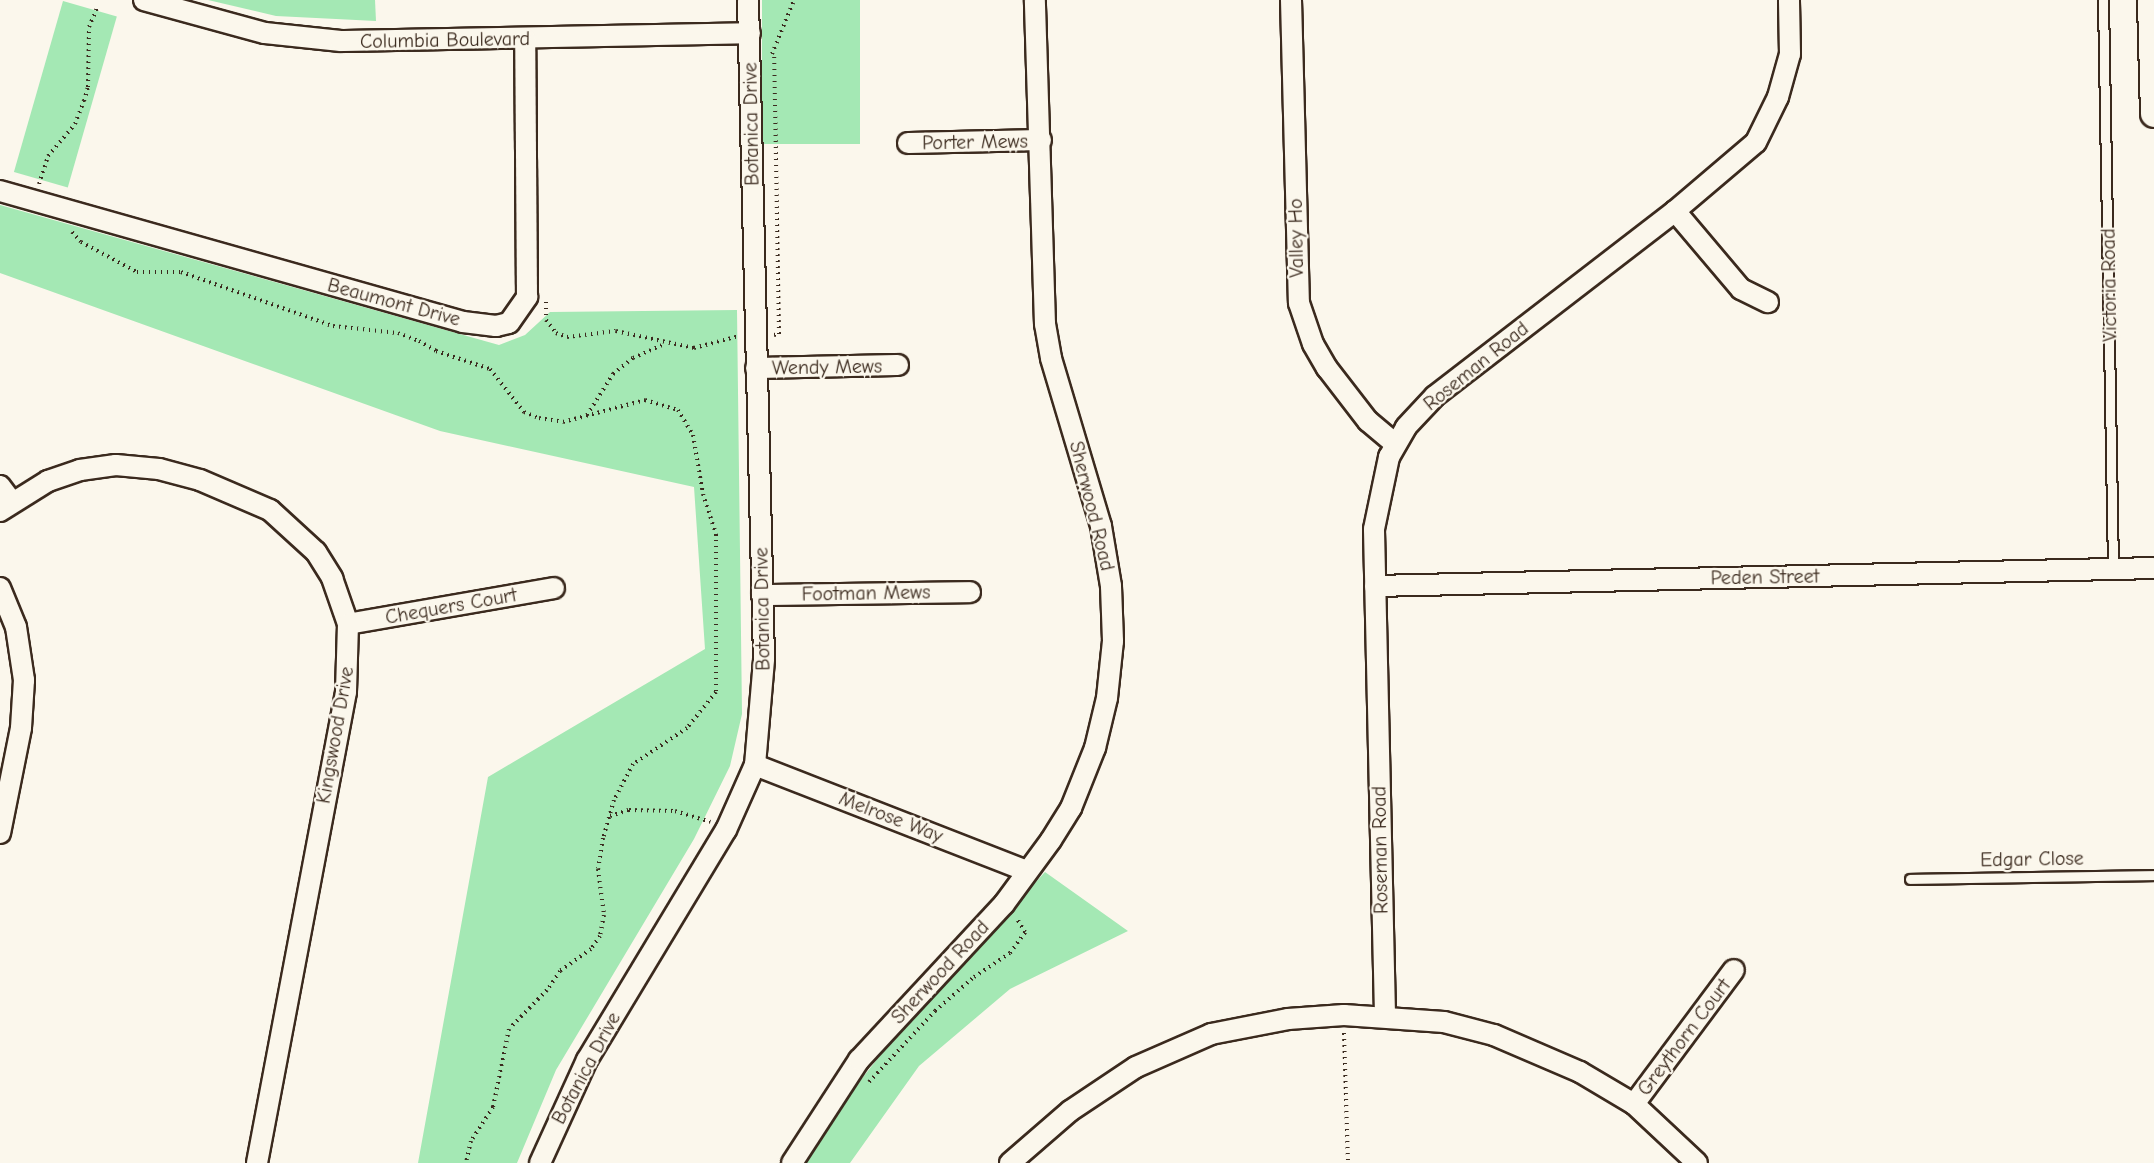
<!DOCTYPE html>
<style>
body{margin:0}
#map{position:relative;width:2154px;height:1163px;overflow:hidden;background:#fbf7ec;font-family:"Comic Neue",sans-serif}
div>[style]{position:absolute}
.green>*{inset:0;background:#a4e8b4;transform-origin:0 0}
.path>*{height:4px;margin-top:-2px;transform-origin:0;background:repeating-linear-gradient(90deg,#3b2a1e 0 1.5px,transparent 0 6px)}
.roads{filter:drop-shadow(2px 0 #3b2a1e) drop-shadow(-2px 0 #3b2a1e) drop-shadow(0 2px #3b2a1e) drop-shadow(0 -2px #3b2a1e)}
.lane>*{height:9px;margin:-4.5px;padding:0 4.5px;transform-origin:4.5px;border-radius:4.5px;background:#fbf7ec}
.street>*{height:20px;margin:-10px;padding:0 10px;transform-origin:10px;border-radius:10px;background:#fbf7ec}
.secondary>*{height:27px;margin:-13.5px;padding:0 13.5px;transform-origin:13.5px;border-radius:13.5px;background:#fbf7ec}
span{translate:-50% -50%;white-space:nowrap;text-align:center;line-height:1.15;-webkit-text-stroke:4.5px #fbf7ec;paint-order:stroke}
.street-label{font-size:20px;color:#3b2a1e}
</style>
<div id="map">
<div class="green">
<i style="clip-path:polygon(208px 0,375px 0,376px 21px,276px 16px)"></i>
<i style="left:762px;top:0;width:98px;height:144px"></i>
<i style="left:63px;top:1px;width:56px;height:178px;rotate:16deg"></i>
<i style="clip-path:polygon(0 205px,499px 345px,525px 335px,550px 312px,737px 310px,742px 714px,730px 766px,694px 839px,556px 1070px,517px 1163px,418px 1163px,488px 777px,705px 649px,694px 487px,440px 431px,0 273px)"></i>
<i style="clip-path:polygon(1045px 872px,1128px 931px,1010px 989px,919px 1066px,850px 1163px,804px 1163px,844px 1101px,894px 1038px)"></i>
</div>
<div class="path">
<i style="left:772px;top:54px;width:58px;rotate:-67.8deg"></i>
<i style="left:39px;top:184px;width:29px;rotate:-72deg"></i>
<i style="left:48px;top:156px;width:42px;rotate:-49.8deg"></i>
<i style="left:75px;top:124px;width:25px;rotate:-69deg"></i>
<i style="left:84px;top:101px;width:15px;rotate:-74deg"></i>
<i style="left:88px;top:87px;width:60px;rotate:-89deg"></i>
<i style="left:89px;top:27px;width:21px;rotate:-67deg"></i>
<i style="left:72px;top:232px;width:13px;rotate:48deg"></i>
<i style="left:81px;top:242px;width:64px;rotate:28.2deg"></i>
<i style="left:137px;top:272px;width:44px"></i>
<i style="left:181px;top:272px;width:161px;rotate:19.6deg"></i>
<i style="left:333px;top:326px;width:65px;rotate:6.1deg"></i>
<i style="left:398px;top:333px;width:22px;rotate:21deg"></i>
<i style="left:419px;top:341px;width:20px;rotate:30deg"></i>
<i style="left:436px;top:351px;width:57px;rotate:18.4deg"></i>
<i style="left:490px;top:369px;width:55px;rotate:51.7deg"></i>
<i style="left:524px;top:412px;width:16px;rotate:22deg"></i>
<i style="left:539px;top:418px;width:24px;rotate:9deg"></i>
<i style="left:563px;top:422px;width:85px;rotate:-15deg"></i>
<i style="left:645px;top:400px;width:34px;rotate:17deg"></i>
<i style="left:678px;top:410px;width:29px;rotate:59deg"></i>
<i style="left:693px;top:435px;width:60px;rotate:80.4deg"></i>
<i style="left:703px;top:494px;width:42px;rotate:72deg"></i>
<i style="left:716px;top:534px;width:158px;rotate:90deg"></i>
<i style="left:716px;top:692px;width:46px;rotate:128.9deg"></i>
<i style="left:687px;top:728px;width:65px;rotate:146.3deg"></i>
<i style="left:633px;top:764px;width:41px;rotate:117.8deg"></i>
<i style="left:614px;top:800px;width:40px;rotate:106deg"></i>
<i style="left:603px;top:838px;width:31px;rotate:99deg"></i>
<i style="left:598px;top:869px;width:46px;rotate:82.6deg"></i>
<i style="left:604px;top:915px;width:21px;rotate:101deg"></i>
<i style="left:600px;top:936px;width:16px;rotate:125deg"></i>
<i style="left:591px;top:949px;width:38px;rotate:145deg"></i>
<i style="left:560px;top:971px;width:23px;rotate:124deg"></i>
<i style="left:547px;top:990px;width:54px;rotate:134.3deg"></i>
<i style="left:509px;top:1029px;width:80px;rotate:101.6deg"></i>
<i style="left:493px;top:1107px;width:40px;rotate:122.9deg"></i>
<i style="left:471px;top:1141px;width:23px;rotate:103deg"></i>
<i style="left:546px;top:302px;width:18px;rotate:90deg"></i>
<i style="left:546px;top:320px;width:16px;rotate:52deg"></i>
<i style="left:556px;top:333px;width:12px;rotate:20deg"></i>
<i style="left:567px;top:337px;width:49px;rotate:-7deg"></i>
<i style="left:616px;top:331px;width:80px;rotate:12.3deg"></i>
<i style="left:694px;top:348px;width:47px;rotate:-14.9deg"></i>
<i style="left:774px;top:335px;width:5px;rotate:-11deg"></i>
<i style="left:779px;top:334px;width:280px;rotate:-91deg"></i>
<i style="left:587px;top:415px;width:49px;rotate:-57.6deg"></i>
<i style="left:613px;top:374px;width:26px;rotate:-39deg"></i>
<i style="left:633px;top:358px;width:35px;rotate:-24deg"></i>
<i style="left:610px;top:816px;width:20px;rotate:-18deg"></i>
<i style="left:629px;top:810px;width:46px;rotate:1.2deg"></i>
<i style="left:675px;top:811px;width:37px;rotate:17deg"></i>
<i style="left:1344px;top:1033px;width:130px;rotate:88.2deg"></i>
<i style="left:869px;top:1082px;width:97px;rotate:-47.1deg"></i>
<i style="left:935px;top:1011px;width:52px;rotate:-41.1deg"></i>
<i style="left:974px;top:977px;width:43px;rotate:-33.7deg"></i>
<i style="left:1010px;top:953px;width:26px;rotate:-54deg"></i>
<i style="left:1025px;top:932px;width:17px;rotate:-121deg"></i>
</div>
<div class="roads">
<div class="lane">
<i style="left:2103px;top:0;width:569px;rotate:88.99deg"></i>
<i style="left:1910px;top:879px;width:244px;rotate:-0.9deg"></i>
</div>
<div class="street">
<i style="left:144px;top:0;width:125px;rotate:15.3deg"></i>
<i style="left:265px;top:33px;width:76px;rotate:6deg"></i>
<i style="left:341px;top:41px;width:409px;rotate:-1.1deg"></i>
<i style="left:1291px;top:0;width:303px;rotate:88.5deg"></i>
<i style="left:1299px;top:303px;width:43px;rotate:71.1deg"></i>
<i style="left:1313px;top:344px;width:28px;rotate:60deg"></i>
<i style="left:1327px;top:368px;width:67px;rotate:52.3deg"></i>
<i style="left:1368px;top:421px;width:35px;rotate:40deg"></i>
<i style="left:908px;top:143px;width:133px;rotate:-1.3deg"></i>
<i style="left:0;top:191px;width:481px;rotate:15.8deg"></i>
<i style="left:463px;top:322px;width:33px;rotate:7deg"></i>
<i style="left:496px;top:326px;width:13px;rotate:-13deg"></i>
<i style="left:509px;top:323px;width:32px;rotate:-55deg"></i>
<i style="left:527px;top:297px;width:258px;rotate:-90.4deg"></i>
<i style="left:1675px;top:211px;width:102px;rotate:49.8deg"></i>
<i style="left:1741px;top:289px;width:30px;rotate:26deg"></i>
<i style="left:756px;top:368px;width:142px;rotate:-1.2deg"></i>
<i style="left:0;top:486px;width:20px;rotate:53deg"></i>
<i style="left:0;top:511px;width:57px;rotate:-32deg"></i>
<i style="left:48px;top:481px;width:34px;rotate:-19deg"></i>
<i style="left:80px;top:470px;width:36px;rotate:-8deg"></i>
<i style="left:116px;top:465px;width:43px;rotate:5.3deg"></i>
<i style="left:159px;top:469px;width:42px;rotate:15deg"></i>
<i style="left:200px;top:480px;width:76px;rotate:23.2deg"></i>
<i style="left:270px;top:510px;width:62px;rotate:42.4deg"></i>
<i style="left:316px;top:552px;width:31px;rotate:58deg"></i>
<i style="left:332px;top:578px;width:49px;rotate:70.8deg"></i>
<i style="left:348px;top:624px;width:68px;rotate:91.7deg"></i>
<i style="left:346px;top:692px;width:479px;rotate:100.7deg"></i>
<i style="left:1375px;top:586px;width:779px;rotate:-1.32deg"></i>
<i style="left:0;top:588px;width:42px;rotate:67.7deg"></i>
<i style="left:16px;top:627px;width:54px;rotate:81.4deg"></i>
<i style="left:24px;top:680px;width:48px;rotate:93.6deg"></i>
<i style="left:21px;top:728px;width:107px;rotate:101.3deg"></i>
<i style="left:762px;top:595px;width:208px;rotate:-0.8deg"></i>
<i style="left:348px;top:624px;width:209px;rotate:-9.9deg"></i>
<i style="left:755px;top:765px;width:292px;rotate:21.3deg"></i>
<i style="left:1385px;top:1015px;width:486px;rotate:-91.3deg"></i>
<i style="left:1374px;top:529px;width:74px;rotate:-78.2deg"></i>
<i style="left:1389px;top:457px;width:34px;rotate:-60deg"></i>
<i style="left:1406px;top:427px;width:42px;rotate:-46.9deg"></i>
<i style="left:1435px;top:396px;width:303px;rotate:-37.6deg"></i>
<i style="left:1675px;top:211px;width:106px;rotate:-40.4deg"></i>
<i style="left:1756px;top:142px;width:50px;rotate:-63.9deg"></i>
<i style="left:1778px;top:97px;width:45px;rotate:-74.4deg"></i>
<i style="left:1790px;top:54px;width:54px;rotate:-91.1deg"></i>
<i style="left:1634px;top:1104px;width:167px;rotate:-53.3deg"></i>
<i style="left:540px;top:1163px;width:113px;rotate:-65.5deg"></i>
<i style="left:587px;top:1060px;width:269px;rotate:-58.9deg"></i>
<i style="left:726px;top:830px;width:71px;rotate:-66deg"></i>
<i style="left:755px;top:765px;width:106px;rotate:-85.1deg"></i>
<i style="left:764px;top:659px;width:659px;rotate:-91.39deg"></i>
<i style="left:792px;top:1163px;width:123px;rotate:-57deg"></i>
<i style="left:859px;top:1060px;width:213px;rotate:-47.1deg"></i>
<i style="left:1004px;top:904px;width:79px;rotate:-53.7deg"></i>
<i style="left:1051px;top:840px;width:38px;rotate:-58deg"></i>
<i style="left:1071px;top:808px;width:65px;rotate:-68.2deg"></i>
<i style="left:1095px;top:748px;width:51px;rotate:-76.5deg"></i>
<i style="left:1107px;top:698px;width:57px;rotate:-84deg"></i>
<i style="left:1113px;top:641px;width:55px;rotate:-92.1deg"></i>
<i style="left:1111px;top:586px;width:61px;rotate:-99.5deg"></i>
<i style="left:1101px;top:526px;width:175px;rotate:-106.6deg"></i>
<i style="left:1051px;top:358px;width:35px;rotate:-100deg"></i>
<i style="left:1045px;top:324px;width:324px;rotate:-91.8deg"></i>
<i style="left:1010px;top:1163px;width:79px;rotate:-40.9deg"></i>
<i style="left:1070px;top:1111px;width:79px;rotate:-33.7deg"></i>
<i style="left:1136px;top:1067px;width:82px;rotate:-23.7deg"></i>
<i style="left:1211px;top:1034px;width:78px;rotate:-11deg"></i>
<i style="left:1288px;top:1019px;width:56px;rotate:-4.1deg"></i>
<i style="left:1344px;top:1015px;width:100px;rotate:4deg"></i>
<i style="left:1444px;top:1022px;width:52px;rotate:14.6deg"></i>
<i style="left:1494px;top:1035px;width:94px;rotate:23.3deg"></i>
<i style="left:1580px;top:1072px;width:63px;rotate:30.7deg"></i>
<i style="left:1634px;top:1104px;width:86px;rotate:43.1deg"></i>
</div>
<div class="secondary">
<i style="left:2151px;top:0;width:113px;rotate:88.5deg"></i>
</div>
</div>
<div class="street-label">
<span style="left:445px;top:40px;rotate:-1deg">Columbia Boulevard</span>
<span style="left:751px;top:124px;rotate:-91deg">Botanica Drive</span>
<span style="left:975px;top:142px;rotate:-1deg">Porter Mews</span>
<span style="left:1296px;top:238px;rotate:-91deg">Valley Ho</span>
<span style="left:2109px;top:285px;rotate:-91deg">Victoria Road</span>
<span style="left:394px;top:302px;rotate:15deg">Beaumont Drive</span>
<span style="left:1476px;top:366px;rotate:-39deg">Roseman Road</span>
<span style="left:827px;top:367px;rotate:-1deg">Wendy Mews</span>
<span style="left:1092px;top:506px;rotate:76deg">Sherwood Road</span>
<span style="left:1765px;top:577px;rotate:-1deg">Peden Street</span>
<span style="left:866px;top:593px;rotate:-1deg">Footman Mews</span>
<span style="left:451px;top:606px;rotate:-10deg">Chequers Court</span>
<span style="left:762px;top:609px;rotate:-91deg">Botanica Drive</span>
<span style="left:335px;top:735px;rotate:-80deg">Kingswood Drive</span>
<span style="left:891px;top:817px;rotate:21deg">Melrose Way</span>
<span style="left:1380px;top:850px;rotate:-91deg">Roseman Road</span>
<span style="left:2032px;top:859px;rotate:-1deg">Edgar Close</span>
<span style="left:940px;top:972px;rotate:-47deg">Sherwood Road</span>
<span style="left:1684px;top:1037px;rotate:-53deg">Greythorn Court</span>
<span style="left:586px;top:1068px;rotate:-62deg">Botanica Drive</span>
</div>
</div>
